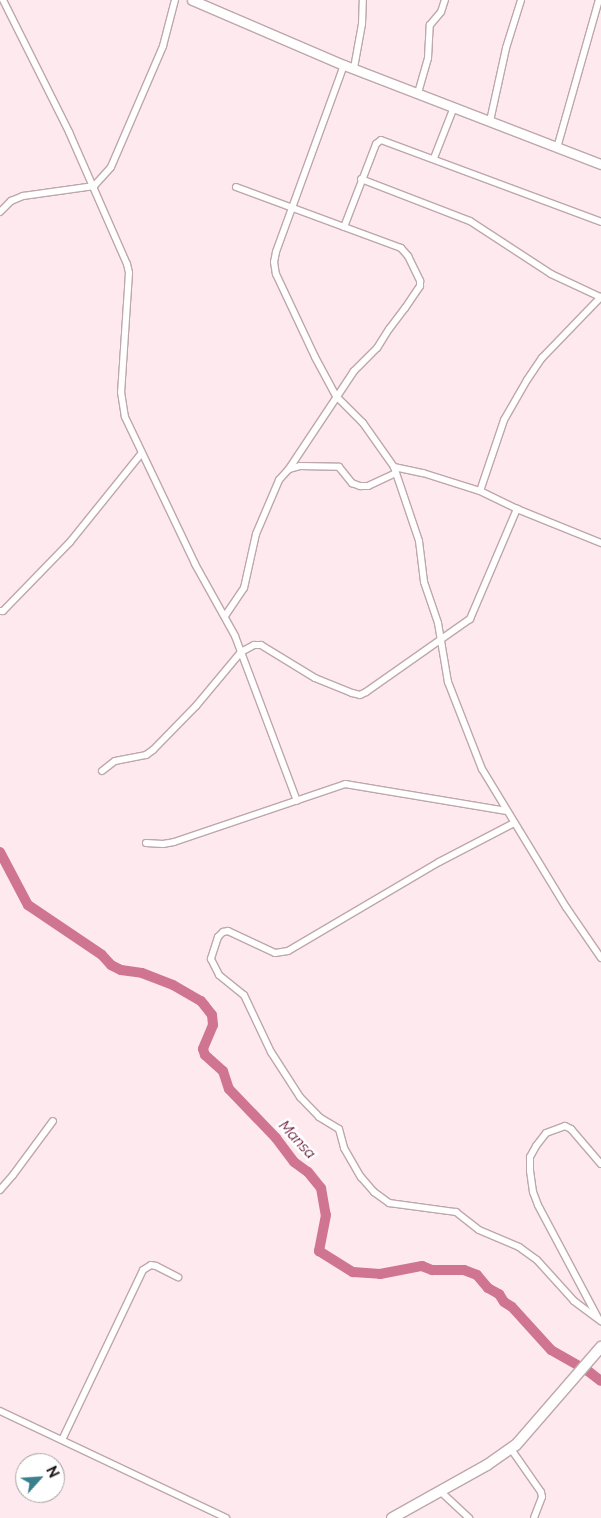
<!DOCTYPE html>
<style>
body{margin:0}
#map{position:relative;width:601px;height:1518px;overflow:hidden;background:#fde9ee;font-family:Raleway,sans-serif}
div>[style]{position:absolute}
.river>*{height:10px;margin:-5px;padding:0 5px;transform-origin:5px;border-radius:5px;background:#d07591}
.roads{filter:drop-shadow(1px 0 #bea7ac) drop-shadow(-1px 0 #bea7ac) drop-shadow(0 1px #bea7ac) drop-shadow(0 -1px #bea7ac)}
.street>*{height:6px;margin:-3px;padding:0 3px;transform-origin:3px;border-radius:3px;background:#fff}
.secondary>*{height:9px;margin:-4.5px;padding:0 4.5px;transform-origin:4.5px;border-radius:4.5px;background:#fff}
.primary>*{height:10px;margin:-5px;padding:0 5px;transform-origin:5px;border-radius:5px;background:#fff}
span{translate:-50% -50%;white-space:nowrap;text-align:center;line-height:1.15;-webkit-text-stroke:5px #fff;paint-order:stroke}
.water-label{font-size:15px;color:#651335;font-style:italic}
.north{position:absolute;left:15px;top:1453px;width:50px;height:50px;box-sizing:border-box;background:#fff;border:1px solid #a5a1a2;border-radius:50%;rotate:64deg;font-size:14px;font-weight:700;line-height:20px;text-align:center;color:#1d1517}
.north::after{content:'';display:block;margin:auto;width:18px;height:22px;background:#3a7f8c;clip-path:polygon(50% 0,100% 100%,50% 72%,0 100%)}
</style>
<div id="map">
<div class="river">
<i style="left:0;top:852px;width:60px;rotate:62.2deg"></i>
<i style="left:28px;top:905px;width:89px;rotate:34deg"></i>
<i style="left:102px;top:955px;width:13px;rotate:48deg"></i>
<i style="left:111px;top:965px;width:11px;rotate:27deg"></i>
<i style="left:121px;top:970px;width:21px;rotate:8deg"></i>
<i style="left:142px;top:973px;width:33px;rotate:21deg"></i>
<i style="left:173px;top:985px;width:32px;rotate:30deg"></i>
<i style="left:201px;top:1001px;width:6px;rotate:51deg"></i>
<i style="left:205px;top:1006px;width:11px;rotate:52deg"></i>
<i style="left:212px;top:1015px;width:10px;rotate:84deg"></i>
<i style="left:213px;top:1025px;width:26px;rotate:113deg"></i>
<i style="left:203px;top:1049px;width:6px;rotate:72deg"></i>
<i style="left:205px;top:1055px;width:24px;rotate:42deg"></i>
<i style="left:223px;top:1071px;width:19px;rotate:72deg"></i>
<i style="left:229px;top:1089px;width:68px;rotate:46.2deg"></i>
<i style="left:276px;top:1138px;width:30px;rotate:53deg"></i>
<i style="left:294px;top:1162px;width:17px;rotate:36deg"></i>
<i style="left:308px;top:1172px;width:21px;rotate:51deg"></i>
<i style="left:321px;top:1188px;width:27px;rotate:80deg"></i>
<i style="left:326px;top:1215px;width:37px;rotate:101deg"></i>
<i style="left:319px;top:1251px;width:40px;rotate:32deg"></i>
<i style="left:353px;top:1272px;width:27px;rotate:4deg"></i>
<i style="left:380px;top:1274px;width:43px;rotate:-10.8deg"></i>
<i style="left:422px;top:1266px;width:11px;rotate:22deg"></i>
<i style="left:432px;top:1270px;width:32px"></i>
<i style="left:464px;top:1270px;width:14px;rotate:21deg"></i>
<i style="left:477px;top:1275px;width:17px;rotate:50deg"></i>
<i style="left:488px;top:1288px;width:13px;rotate:29deg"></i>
<i style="left:499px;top:1294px;width:9px;rotate:58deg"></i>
<i style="left:504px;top:1302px;width:9px;rotate:32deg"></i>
<i style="left:512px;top:1307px;width:58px;rotate:47.8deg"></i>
<i style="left:551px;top:1350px;width:43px;rotate:29.6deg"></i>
<i style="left:588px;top:1371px;width:16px;rotate:38deg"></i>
</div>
<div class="roads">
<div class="street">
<i style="left:3px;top:0;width:148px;rotate:63.4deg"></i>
<i style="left:69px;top:132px;width:144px;rotate:66.3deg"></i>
<i style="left:127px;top:264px;width:9px;rotate:77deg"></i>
<i style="left:129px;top:273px;width:119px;rotate:93.8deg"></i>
<i style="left:121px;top:392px;width:25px;rotate:81deg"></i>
<i style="left:125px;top:417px;width:163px;rotate:64.5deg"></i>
<i style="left:195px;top:564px;width:82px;rotate:60.9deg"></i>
<i style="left:235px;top:636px;width:176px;rotate:69.4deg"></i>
<i style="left:344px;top:65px;width:199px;rotate:110deg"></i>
<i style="left:276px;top:252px;width:10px;rotate:101deg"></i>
<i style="left:274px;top:262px;width:12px;rotate:81deg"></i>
<i style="left:276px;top:274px;width:92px;rotate:64.8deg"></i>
<i style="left:315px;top:357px;width:44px;rotate:61.7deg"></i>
<i style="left:336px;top:396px;width:38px;rotate:45deg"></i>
<i style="left:363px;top:423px;width:54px;rotate:54.8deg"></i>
<i style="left:394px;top:467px;width:78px;rotate:71.3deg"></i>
<i style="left:419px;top:541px;width:41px;rotate:83deg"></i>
<i style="left:424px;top:582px;width:43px;rotate:71.1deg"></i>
<i style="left:438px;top:623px;width:60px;rotate:80.4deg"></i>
<i style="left:448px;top:682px;width:93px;rotate:68.7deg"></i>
<i style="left:482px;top:769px;width:162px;rotate:58.7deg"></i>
<i style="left:566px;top:907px;width:62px;rotate:55.5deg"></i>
<i style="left:354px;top:68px;width:45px;rotate:-79.7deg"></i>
<i style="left:362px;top:24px;width:24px;rotate:-88deg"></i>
<i style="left:418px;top:93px;width:36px;rotate:-74deg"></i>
<i style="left:428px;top:58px;width:33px;rotate:-87deg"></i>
<i style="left:430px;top:25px;width:17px;rotate:-50deg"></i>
<i style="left:441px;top:12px;width:13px;rotate:-72deg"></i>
<i style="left:490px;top:121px;width:75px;rotate:-77.6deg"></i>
<i style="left:506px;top:48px;width:50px;rotate:-72.6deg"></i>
<i style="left:557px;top:148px;width:154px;rotate:-74.2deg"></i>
<i style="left:434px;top:158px;width:55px;rotate:-68.6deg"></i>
<i style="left:361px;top:179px;width:117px;rotate:21.1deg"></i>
<i style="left:470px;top:221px;width:97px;rotate:33.2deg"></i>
<i style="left:551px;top:274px;width:54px;rotate:25.1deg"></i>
<i style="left:236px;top:187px;width:176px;rotate:20.3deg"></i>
<i style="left:401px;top:248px;width:11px;rotate:49deg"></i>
<i style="left:408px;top:256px;width:28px;rotate:64deg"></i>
<i style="left:420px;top:281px;width:5px;rotate:90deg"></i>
<i style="left:420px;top:286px;width:27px;rotate:124deg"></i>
<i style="left:405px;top:308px;width:26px;rotate:127deg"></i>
<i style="left:389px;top:329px;width:22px;rotate:122deg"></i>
<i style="left:377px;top:348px;width:33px;rotate:135deg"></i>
<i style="left:354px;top:371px;width:118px;rotate:123.6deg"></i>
<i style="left:0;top:212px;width:16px;rotate:-45deg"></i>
<i style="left:11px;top:201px;width:13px;rotate:-23deg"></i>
<i style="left:23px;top:196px;width:72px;rotate:-8deg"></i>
<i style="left:94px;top:186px;width:25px;rotate:-48deg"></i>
<i style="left:111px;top:167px;width:132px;rotate:-66.7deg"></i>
<i style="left:163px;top:46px;width:48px;rotate:-75.4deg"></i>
<i style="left:344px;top:227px;width:89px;rotate:-68.9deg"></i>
<i style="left:376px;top:144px;width:6px;rotate:-39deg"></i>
<i style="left:381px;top:140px;width:235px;rotate:20.4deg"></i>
<i style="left:394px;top:467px;width:30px;rotate:12deg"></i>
<i style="left:423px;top:473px;width:60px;rotate:17.5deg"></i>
<i style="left:480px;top:491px;width:41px;rotate:25.9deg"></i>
<i style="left:517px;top:509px;width:91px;rotate:22deg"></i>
<i style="left:480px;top:491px;width:75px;rotate:-71.3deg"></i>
<i style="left:504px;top:420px;width:46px;rotate:-60.1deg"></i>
<i style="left:527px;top:380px;width:27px;rotate:-56deg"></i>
<i style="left:542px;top:358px;width:85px;rotate:-46deg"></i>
<i style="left:0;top:611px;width:3px"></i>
<i style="left:3px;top:611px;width:96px;rotate:-45.8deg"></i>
<i style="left:70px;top:542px;width:113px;rotate:-51.1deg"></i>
<i style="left:225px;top:616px;width:34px;rotate:-56deg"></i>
<i style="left:244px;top:588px;width:55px;rotate:-77.5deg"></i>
<i style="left:256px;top:534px;width:59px;rotate:-66.9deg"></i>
<i style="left:279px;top:480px;width:15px;rotate:-48deg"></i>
<i style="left:289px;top:469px;width:11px;rotate:-15deg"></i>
<i style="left:300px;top:466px;width:39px;rotate:1deg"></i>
<i style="left:339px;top:467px;width:21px;rotate:51deg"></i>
<i style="left:352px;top:483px;width:9px;rotate:21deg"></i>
<i style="left:360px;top:486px;width:8px"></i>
<i style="left:368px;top:486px;width:31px;rotate:-25deg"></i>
<i style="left:102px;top:771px;width:16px;rotate:-38deg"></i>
<i style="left:115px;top:761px;width:32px;rotate:-11deg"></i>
<i style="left:146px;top:755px;width:9px;rotate:-36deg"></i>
<i style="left:153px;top:750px;width:62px;rotate:-45.7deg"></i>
<i style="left:196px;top:706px;width:70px;rotate:-50.2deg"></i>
<i style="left:241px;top:652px;width:15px;rotate:-28deg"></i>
<i style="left:254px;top:645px;width:7px"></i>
<i style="left:261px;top:645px;width:63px;rotate:31.4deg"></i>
<i style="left:315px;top:678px;width:40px;rotate:22deg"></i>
<i style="left:352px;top:693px;width:8px;rotate:14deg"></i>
<i style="left:360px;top:695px;width:7px;rotate:-27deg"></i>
<i style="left:366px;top:692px;width:127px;rotate:-35.1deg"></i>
<i style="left:470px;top:619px;width:120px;rotate:-66.9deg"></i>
<i style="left:514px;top:823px;width:85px;rotate:152.5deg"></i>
<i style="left:439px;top:862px;width:175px;rotate:149.5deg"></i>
<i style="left:288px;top:951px;width:13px;rotate:171deg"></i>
<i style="left:275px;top:953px;width:52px;rotate:-154.9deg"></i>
<i style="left:228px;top:931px;width:5px;rotate:169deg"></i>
<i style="left:223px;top:932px;width:7px;rotate:135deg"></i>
<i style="left:218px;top:937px;width:23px;rotate:108deg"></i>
<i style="left:211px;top:959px;width:18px;rotate:63deg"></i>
<i style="left:219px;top:975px;width:32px;rotate:39deg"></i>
<i style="left:244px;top:995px;width:63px;rotate:64.7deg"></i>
<i style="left:271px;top:1052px;width:54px;rotate:57.2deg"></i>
<i style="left:300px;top:1097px;width:28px;rotate:46deg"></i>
<i style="left:319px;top:1117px;width:23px;rotate:31deg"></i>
<i style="left:339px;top:1129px;width:20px;rotate:75deg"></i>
<i style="left:344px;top:1148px;width:34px;rotate:60deg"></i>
<i style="left:361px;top:1177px;width:20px;rotate:49deg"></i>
<i style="left:374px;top:1192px;width:19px;rotate:36deg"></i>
<i style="left:389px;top:1203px;width:68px;rotate:7.7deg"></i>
<i style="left:456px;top:1212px;width:29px;rotate:38deg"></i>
<i style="left:479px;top:1230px;width:43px;rotate:23deg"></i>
<i style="left:519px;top:1247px;width:22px;rotate:36deg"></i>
<i style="left:537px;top:1260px;width:55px;rotate:47.9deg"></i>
<i style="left:574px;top:1301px;width:34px;rotate:37deg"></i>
<i style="left:146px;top:843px;width:17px;rotate:3deg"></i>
<i style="left:163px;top:844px;width:11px;rotate:-10deg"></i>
<i style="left:174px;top:842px;width:181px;rotate:-18.7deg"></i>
<i style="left:345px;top:784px;width:164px;rotate:9.5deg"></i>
<i style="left:0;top:1190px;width:20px;rotate:-49deg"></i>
<i style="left:13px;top:1175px;width:67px;rotate:-53.5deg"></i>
<i style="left:598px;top:1318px;width:128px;rotate:-118deg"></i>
<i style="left:538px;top:1205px;width:14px;rotate:-111deg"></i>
<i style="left:533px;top:1192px;width:21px;rotate:-98deg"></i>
<i style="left:530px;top:1171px;width:14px;rotate:-90deg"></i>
<i style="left:530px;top:1157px;width:13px;rotate:-61deg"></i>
<i style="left:536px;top:1146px;width:16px;rotate:-52deg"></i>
<i style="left:546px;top:1133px;width:20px;rotate:-20deg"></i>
<i style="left:565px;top:1126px;width:7px;rotate:27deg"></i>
<i style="left:571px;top:1129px;width:46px;rotate:49.4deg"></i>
<i style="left:0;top:1411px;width:250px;rotate:25.3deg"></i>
<i style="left:62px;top:1440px;width:188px;rotate:-64.5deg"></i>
<i style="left:143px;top:1270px;width:9px;rotate:-32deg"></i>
<i style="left:151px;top:1265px;width:5px;rotate:11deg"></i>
<i style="left:156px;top:1266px;width:25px;rotate:27deg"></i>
<i style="left:511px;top:1449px;width:52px;rotate:55.1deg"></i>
<i style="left:541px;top:1492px;width:5px;rotate:79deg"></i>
<i style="left:542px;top:1497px;width:22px;rotate:111deg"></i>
<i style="left:440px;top:1491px;width:40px;rotate:43deg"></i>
</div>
<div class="secondary">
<i style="left:192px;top:0;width:165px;rotate:23.2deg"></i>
<i style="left:344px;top:65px;width:275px;rotate:21.1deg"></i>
</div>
<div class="primary">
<i style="left:392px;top:1518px;width:109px;rotate:-29.2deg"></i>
<i style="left:487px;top:1465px;width:35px;rotate:-35deg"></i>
<i style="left:516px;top:1445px;width:130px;rotate:-49.1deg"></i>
</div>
</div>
<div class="water-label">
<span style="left:297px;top:1140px;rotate:47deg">Mansa</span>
</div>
<div class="north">N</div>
</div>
